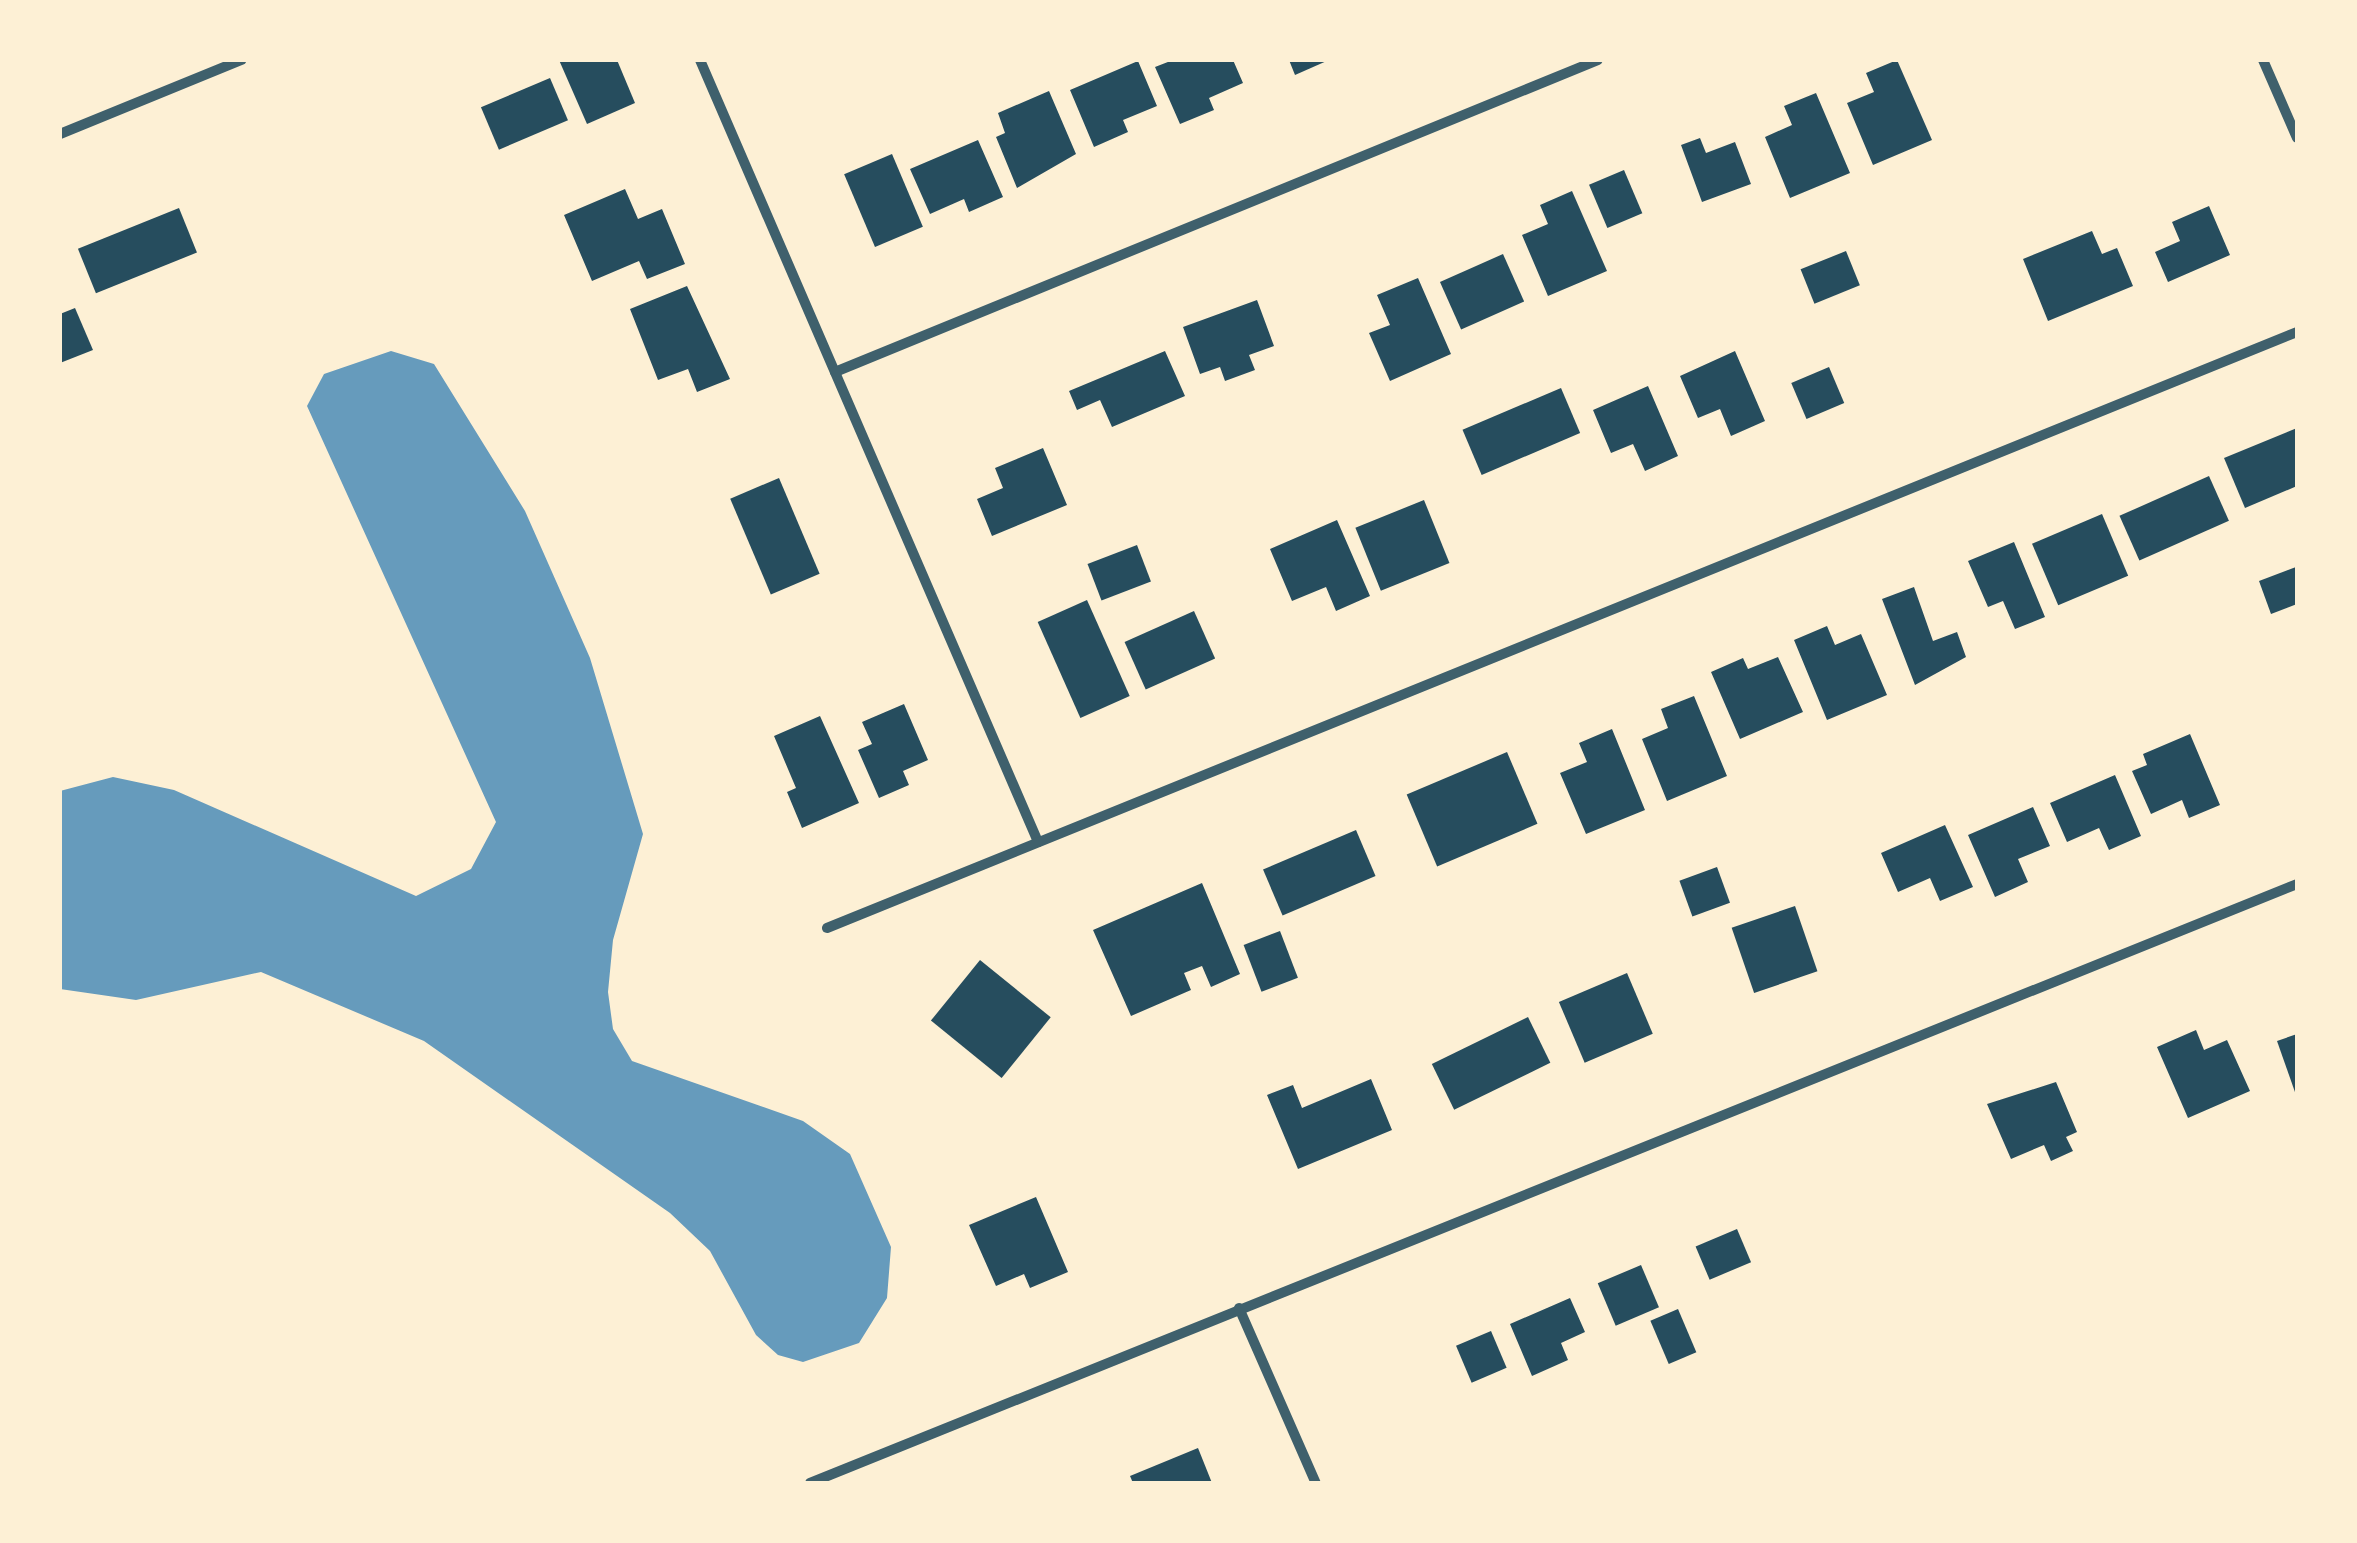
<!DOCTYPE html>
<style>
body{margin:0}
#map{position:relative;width:2357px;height:1543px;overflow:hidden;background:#fdf0d5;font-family:Mulish,sans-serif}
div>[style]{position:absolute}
.water>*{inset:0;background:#669bbc}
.building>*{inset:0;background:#264d5e;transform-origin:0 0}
.minor>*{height:10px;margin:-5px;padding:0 5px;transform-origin:5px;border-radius:5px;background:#3f606c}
span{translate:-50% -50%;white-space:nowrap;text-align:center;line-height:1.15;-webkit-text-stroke:8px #fdf0d5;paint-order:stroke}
.frame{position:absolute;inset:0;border:62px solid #fdf0d5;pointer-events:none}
</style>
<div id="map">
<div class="water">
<i style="clip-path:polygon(391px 351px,434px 364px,525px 511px,590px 658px,643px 834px,613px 940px,608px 992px,613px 1029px,632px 1061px,803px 1121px,850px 1154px,891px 1247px,887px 1298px,859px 1343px,803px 1362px,778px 1355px,756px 1335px,710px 1251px,670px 1213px,424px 1041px,261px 972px,136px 1000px,60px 989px,60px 791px,113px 777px,174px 790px,416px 896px,471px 869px,496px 822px,307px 406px,324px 374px)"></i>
</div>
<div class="building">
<i style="clip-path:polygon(559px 60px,617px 60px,635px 103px,587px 124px)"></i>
<i style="clip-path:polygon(1173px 60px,1233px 60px,1243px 83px,1209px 98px,1214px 110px,1180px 124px,1155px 67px)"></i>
<i style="clip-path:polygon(1289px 60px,1329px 60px,1295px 75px)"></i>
<i style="clip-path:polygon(1897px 60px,1932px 140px,1873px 165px,1847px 103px,1874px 92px,1866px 73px)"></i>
<i style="clip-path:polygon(1138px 61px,1157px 106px,1123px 120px,1128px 132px,1094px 147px,1070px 90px)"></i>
<i style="left:550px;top:78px;width:46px;height:75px;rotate:67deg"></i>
<i style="clip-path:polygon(1049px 91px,1076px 154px,1017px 188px,996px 137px,1005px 133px,998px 113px)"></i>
<i style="clip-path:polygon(1816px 93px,1850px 173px,1790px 198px,1765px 137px,1792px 125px,1784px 106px)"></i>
<i style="clip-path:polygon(1700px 138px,1706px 153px,1735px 142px,1751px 184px,1702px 202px,1681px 145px)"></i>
<i style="clip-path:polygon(978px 140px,1003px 197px,969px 212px,964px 199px,930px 214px,910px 169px)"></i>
<i style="left:892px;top:154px;width:79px;height:52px;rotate:67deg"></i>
<i style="left:1624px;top:170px;width:47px;height:38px;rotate:67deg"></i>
<i style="clip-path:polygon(625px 189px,638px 219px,662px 209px,685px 264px,647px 279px,639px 261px,592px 281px,564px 215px)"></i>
<i style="clip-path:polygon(1572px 191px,1607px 271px,1548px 296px,1522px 235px,1548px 224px,1540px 205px)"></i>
<i style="clip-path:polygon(2209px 206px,2230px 255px,2168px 282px,2155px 252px,2180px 241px,2172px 222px)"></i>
<i style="left:179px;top:208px;width:48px;height:109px;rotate:68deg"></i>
<i style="clip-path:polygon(2092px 231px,2102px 254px,2117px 248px,2133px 286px,2048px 321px,2023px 259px)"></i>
<i style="left:1846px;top:251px;width:37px;height:49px;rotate:68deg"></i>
<i style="left:1503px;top:254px;width:52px;height:69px;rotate:66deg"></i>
<i style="clip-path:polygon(1418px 278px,1451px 354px,1390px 381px,1369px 333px,1390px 325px,1377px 295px)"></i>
<i style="clip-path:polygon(687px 286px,730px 379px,697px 392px,688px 369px,658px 380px,630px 309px)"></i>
<i style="clip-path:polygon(1257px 300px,1274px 346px,1249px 355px,1255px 370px,1225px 381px,1220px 367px,1200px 374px,1183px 327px)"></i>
<i style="clip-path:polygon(75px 308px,93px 350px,60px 363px,60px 314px)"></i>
<i style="clip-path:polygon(1165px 351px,1185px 396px,1112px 427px,1100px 400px,1077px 410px,1069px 391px)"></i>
<i style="clip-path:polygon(1735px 351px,1765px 421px,1731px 436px,1720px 409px,1698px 418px,1680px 376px)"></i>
<i style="left:1829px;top:367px;width:39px;height:41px;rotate:67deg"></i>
<i style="clip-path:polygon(1648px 386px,1678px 456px,1645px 471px,1633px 444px,1611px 453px,1593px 410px)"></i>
<i style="left:1561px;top:388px;width:49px;height:107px;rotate:67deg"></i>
<i style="clip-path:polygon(2297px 428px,2297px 486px,2245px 508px,2224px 458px)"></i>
<i style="clip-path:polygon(1043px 448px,1067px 505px,992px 536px,977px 499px,1003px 488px,995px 468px)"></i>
<i style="left:2209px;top:476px;width:49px;height:98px;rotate:66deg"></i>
<i style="left:779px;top:478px;width:104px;height:53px;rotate:67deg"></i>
<i style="left:1424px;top:500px;width:68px;height:74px;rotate:68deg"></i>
<i style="left:2102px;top:514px;width:67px;height:76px;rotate:67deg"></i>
<i style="clip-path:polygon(1337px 520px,1370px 596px,1336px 611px,1326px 587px,1292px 601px,1270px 549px)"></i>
<i style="clip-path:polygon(2014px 542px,2045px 617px,2015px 629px,2003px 601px,1988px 607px,1968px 561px)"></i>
<i style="left:1137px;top:545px;width:39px;height:53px;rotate:69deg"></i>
<i style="clip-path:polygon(2296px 567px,2297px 604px,2271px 614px,2259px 581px)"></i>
<i style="clip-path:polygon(1914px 587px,1933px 641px,1957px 632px,1966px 657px,1915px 685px,1882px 599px)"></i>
<i style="left:1087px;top:600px;width:105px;height:54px;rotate:66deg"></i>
<i style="left:1194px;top:611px;width:52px;height:76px;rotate:66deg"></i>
<i style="clip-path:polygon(1827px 626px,1835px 645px,1861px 634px,1887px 695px,1827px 720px,1794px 640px)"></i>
<i style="clip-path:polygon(1778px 657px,1803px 712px,1740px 739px,1711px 672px,1743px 658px,1748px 669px)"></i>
<i style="clip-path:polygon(1694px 696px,1727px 776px,1667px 801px,1642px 739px,1668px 728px,1661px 709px)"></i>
<i style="clip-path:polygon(904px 704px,928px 760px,903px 771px,909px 785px,879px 798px,858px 750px,872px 744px,862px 722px)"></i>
<i style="clip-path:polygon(820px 716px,859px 803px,802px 828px,787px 792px,796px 788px,774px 736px)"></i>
<i style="clip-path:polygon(1612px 729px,1645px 810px,1586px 834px,1560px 773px,1587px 762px,1579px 743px)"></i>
<i style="clip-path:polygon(2190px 734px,2220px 805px,2189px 818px,2182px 800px,2151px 814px,2132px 771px,2147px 765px,2143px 754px)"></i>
<i style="left:1507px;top:752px;width:78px;height:109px;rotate:67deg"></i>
<i style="clip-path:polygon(2115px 775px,2141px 836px,2109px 850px,2099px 828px,2067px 842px,2050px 803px)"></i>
<i style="clip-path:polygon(2033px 807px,2050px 846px,2018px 859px,2028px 882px,1995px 897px,1968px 835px)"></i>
<i style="clip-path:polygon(1945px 825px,1973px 887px,1940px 901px,1930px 878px,1898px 892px,1881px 853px)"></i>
<i style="left:1356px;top:830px;width:50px;height:101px;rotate:67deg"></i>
<i style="left:1717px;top:867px;width:38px;height:40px;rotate:70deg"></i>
<i style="clip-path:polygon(1202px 883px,1240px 974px,1211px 987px,1202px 966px,1184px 973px,1191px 990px,1131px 1016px,1093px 930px)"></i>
<i style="left:1795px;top:906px;width:69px;height:67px;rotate:71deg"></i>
<i style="left:1280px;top:931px;width:50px;height:39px;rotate:69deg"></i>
<i style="left:980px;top:960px;width:91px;height:78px;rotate:39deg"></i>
<i style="left:1627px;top:973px;width:66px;height:74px;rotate:67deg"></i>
<i style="left:1528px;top:1017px;width:51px;height:107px;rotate:64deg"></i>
<i style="clip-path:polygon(2196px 1030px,2204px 1050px,2227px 1040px,2250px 1091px,2188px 1118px,2157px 1047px)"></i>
<i style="clip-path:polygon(2297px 1034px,2297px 1095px,2296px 1095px,2277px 1041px)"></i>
<i style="clip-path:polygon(1371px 1079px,1392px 1130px,1298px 1169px,1267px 1095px,1293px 1085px,1302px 1108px)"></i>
<i style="clip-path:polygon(2056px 1082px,2077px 1132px,2066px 1137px,2073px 1151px,2051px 1161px,2044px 1145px,2011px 1159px,1987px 1104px)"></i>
<i style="clip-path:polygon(1036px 1197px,1068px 1272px,1030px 1288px,1024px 1274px,996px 1286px,969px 1225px)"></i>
<i style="left:1737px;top:1229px;width:36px;height:45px;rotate:67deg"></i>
<i style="left:1641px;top:1265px;width:46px;height:47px;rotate:67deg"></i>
<i style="clip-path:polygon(1570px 1298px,1585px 1332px,1561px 1343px,1568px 1360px,1532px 1376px,1510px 1324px)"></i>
<i style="left:1678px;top:1309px;width:47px;height:30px;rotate:67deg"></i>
<i style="left:1491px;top:1331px;width:40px;height:38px;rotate:67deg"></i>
<i style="clip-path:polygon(1198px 1448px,1212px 1483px,1133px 1483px,1130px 1476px)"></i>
</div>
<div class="minor">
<i style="left:700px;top:60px;width:852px;rotate:66.62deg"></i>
<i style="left:2263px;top:60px;width:85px;rotate:66.4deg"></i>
<i style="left:60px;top:134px;width:196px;rotate:-22.2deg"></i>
<i style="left:835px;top:372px;width:824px;rotate:-22.24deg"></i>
<i style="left:827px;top:928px;width:1586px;rotate:-22.07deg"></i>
<i style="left:1239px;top:1308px;width:191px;rotate:66.3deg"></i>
<i style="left:810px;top:1483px;width:1603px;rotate:-21.94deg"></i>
</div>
<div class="frame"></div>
</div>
